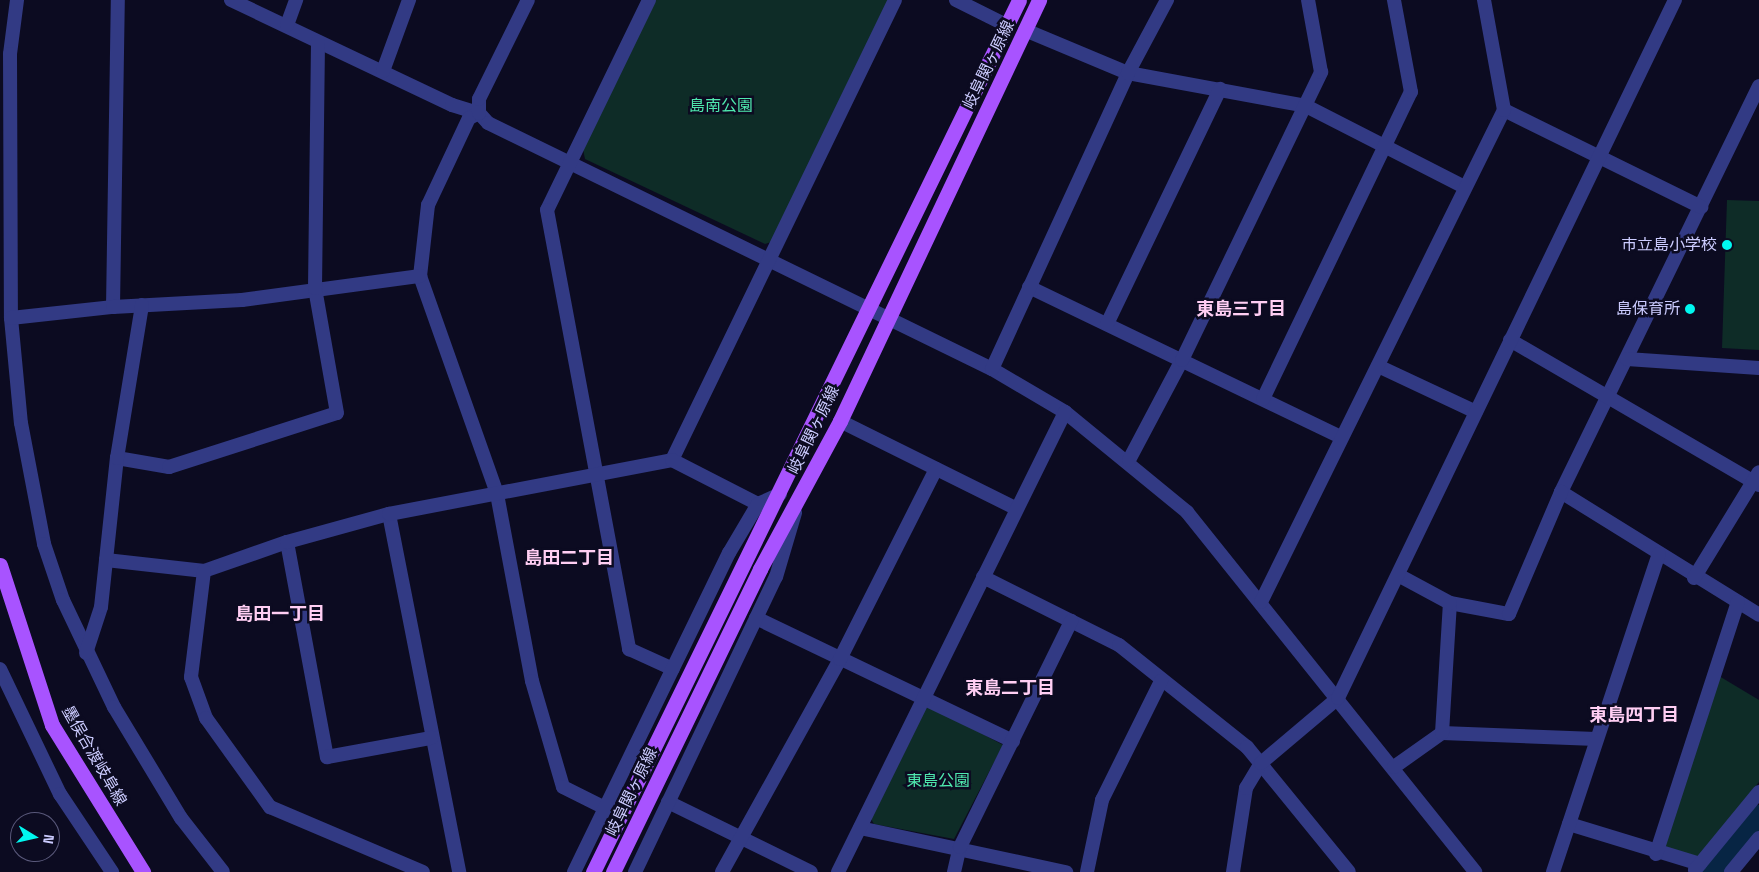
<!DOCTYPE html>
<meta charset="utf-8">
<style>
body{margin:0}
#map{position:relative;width:1759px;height:872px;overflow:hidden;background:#0c0b21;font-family:"Space Grotesk","Noto Sans JP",sans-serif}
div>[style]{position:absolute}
.green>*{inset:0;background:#0e2c27}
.river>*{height:25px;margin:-12.5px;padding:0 12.5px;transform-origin:12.5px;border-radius:12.5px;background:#072544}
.minor>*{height:14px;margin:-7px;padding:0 7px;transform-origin:7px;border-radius:7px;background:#323a84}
.major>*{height:15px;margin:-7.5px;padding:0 7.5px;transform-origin:7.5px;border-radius:7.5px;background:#a853ff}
.dots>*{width:14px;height:14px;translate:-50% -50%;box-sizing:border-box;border:2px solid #0c0b21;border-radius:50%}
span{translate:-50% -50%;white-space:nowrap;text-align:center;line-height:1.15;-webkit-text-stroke:5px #0c0b21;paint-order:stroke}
.street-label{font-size:16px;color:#ccf}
.park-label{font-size:16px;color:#4fe8ae}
.poi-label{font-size:16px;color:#ccf}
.right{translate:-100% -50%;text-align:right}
.neighbourhood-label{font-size:18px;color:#ffcef3;font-weight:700}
.north{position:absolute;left:10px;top:812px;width:50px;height:50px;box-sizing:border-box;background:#0c0b21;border:1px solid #59587a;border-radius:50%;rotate:99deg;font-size:14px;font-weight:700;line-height:20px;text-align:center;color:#ccf}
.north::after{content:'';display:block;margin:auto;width:18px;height:22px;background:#00f7ef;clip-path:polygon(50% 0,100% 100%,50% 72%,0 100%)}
</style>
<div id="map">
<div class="green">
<i style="clip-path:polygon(656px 0,890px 0,771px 242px,765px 244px,585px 159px,583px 149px)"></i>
<i style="clip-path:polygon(1727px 200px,1759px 201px,1759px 350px,1722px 348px)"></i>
<i style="clip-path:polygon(1719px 676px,1759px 700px,1759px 782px,1698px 860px,1662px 852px)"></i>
<i style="clip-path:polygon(932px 707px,1003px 745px,954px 839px,874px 824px,871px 819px,925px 708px)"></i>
</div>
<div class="river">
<i style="left:1714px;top:872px;width:71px;rotate:-50.7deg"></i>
</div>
<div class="minor">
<i style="left:17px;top:0;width:54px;rotate:97.4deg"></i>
<i style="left:10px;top:54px;width:264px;rotate:89.8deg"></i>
<i style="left:11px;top:318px;width:105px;rotate:84.6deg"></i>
<i style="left:21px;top:423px;width:123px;rotate:79.2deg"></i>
<i style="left:44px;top:544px;width:59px;rotate:71.3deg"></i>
<i style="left:63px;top:600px;width:119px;rotate:64.5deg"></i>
<i style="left:114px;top:707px;width:130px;rotate:58.9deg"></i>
<i style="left:181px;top:818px;width:68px;rotate:52.1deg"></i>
<i style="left:231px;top:0;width:245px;rotate:25.4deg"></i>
<i style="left:452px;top:105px;width:28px;rotate:17deg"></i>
<i style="left:479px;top:113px;width:13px;rotate:48deg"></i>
<i style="left:488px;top:123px;width:561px;rotate:26.02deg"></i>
<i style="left:992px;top:369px;width:85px;rotate:30.5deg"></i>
<i style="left:1065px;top:412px;width:158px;rotate:39.3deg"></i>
<i style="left:1187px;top:512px;width:461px;rotate:51.3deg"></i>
<i style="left:649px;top:0;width:233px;rotate:115.9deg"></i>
<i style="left:547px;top:210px;width:447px;rotate:79.4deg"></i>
<i style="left:629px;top:649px;width:48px;rotate:24.4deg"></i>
<i style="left:956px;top:0;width:56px;rotate:26.6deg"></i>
<i style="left:287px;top:25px;width:27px;rotate:-70deg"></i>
<i style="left:1025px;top:30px;width:112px;rotate:22.7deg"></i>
<i style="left:1128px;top:73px;width:181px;rotate:10.5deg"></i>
<i style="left:1306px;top:106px;width:178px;rotate:27.1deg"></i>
<i style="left:383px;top:71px;width:76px;rotate:-69.9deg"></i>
<i style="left:1759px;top:86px;width:452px;rotate:116deg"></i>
<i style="left:1561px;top:492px;width:233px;rotate:31.8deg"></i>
<i style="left:1504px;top:110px;width:220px;rotate:26.2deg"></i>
<i style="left:479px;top:113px;width:11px;rotate:153deg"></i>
<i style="left:469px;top:118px;width:96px;rotate:115.2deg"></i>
<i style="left:428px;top:205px;width:71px;rotate:96.4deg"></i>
<i style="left:420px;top:276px;width:231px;rotate:70.5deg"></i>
<i style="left:497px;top:494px;width:190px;rotate:79.4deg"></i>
<i style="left:532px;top:681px;width:110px;rotate:73.7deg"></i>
<i style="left:563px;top:787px;width:47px;rotate:26.6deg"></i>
<i style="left:479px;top:113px;width:14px;rotate:-90deg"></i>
<i style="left:479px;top:99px;width:110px;rotate:-63.7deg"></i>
<i style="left:1029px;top:287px;width:346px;rotate:25.7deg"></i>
<i style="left:113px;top:307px;width:307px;rotate:-89.1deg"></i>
<i style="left:11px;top:318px;width:103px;rotate:-6.2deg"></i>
<i style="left:113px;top:307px;width:129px;rotate:-3.1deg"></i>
<i style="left:242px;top:300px;width:180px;rotate:-7.7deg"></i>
<i style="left:1107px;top:324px;width:261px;rotate:-64.3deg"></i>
<i style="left:1510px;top:340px;width:288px;rotate:30.2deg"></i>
<i style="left:1627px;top:359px;width:132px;rotate:3.9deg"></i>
<i style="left:1378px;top:366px;width:108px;rotate:25.1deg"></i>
<i style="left:992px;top:369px;width:326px;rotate:-65.3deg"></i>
<i style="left:1128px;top:73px;width:83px;rotate:-61.9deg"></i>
<i style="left:1263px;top:399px;width:341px;rotate:-64.3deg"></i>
<i style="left:1411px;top:92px;width:94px;rotate:-100.5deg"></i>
<i style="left:840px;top:421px;width:195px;rotate:26.4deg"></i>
<i style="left:117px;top:458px;width:53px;rotate:9.8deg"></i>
<i style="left:169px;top:467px;width:176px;rotate:-17.8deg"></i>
<i style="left:337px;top:413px;width:127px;rotate:-100deg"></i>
<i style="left:315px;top:288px;width:246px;rotate:-89.3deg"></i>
<i style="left:672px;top:460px;width:511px;rotate:-64.14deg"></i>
<i style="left:1129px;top:460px;width:113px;rotate:-62.1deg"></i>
<i style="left:1182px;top:360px;width:320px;rotate:-64.2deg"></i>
<i style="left:1321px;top:72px;width:73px;rotate:-100.2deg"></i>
<i style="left:389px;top:514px;width:365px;rotate:78.9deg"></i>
<i style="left:287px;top:542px;width:219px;rotate:79.5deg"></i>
<i style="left:327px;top:757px;width:106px;rotate:-10.4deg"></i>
<i style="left:106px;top:560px;width:99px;rotate:6.4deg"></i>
<i style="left:204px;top:571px;width:88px;rotate:-19.3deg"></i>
<i style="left:287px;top:542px;width:106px;rotate:-15.4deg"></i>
<i style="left:389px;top:514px;width:288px;rotate:-10.8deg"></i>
<i style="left:672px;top:460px;width:97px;rotate:27.1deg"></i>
<i style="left:758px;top:504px;width:24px;rotate:-24deg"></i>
<i style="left:204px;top:571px;width:107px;rotate:97deg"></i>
<i style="left:191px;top:677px;width:44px;rotate:69.9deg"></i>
<i style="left:206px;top:718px;width:110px;rotate:54.3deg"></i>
<i style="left:270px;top:807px;width:166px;rotate:23deg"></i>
<i style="left:983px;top:577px;width:152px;rotate:26.6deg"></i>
<i style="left:1119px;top:645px;width:164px;rotate:38.6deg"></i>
<i style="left:1247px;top:747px;width:161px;rotate:50.8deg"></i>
<i style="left:1694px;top:578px;width:124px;rotate:-58.5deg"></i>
<i style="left:1261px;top:602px;width:549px;rotate:-63.72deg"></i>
<i style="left:1504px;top:110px;width:112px;rotate:-100.3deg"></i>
<i style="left:1450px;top:603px;width:60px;rotate:10.6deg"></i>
<i style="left:1509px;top:614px;width:133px;rotate:-66.9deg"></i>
<i style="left:756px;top:618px;width:285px;rotate:25.6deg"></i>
<i style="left:86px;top:653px;width:48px;rotate:-71.9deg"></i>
<i style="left:101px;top:607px;width:150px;rotate:-83.9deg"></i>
<i style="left:117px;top:458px;width:155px;rotate:-80.7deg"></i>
<i style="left:0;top:669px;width:139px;rotate:64.4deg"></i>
<i style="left:60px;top:794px;width:94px;rotate:56.3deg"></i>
<i style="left:1442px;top:733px;width:154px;rotate:2.2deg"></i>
<i style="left:1394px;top:767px;width:59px;rotate:-35.3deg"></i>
<i style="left:1442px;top:733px;width:130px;rotate:-86.5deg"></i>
<i style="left:1450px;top:603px;width:59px;rotate:-151.7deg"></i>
<i style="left:668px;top:802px;width:159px;rotate:26.1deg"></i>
<i style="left:1569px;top:824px;width:137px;rotate:17deg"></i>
<i style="left:860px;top:828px;width:211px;rotate:12.1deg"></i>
<i style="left:1656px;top:854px;width:265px;rotate:-72deg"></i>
<i style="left:1695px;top:870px;width:101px;rotate:-50.6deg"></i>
<i style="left:574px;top:872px;width:355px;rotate:-64.1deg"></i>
<i style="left:729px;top:553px;width:57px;rotate:-59.4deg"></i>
<i style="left:635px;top:872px;width:327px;rotate:-64.5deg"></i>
<i style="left:776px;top:577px;width:67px;rotate:-73.5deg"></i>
<i style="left:722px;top:872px;width:244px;rotate:-61deg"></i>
<i style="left:840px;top:659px;width:213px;rotate:-63.2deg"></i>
<i style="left:838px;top:872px;width:513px;rotate:-63.73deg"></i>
<i style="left:954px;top:872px;width:26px;rotate:-77deg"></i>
<i style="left:960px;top:847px;width:252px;rotate:-63.8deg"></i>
<i style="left:1087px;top:872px;width:74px;rotate:-78.2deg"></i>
<i style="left:1102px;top:800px;width:133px;rotate:-63.6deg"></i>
<i style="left:1233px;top:872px;width:85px;rotate:-81.2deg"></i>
<i style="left:1246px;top:788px;width:29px;rotate:-59deg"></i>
<i style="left:1261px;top:763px;width:101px;rotate:-40.2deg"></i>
<i style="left:1338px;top:698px;width:775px;rotate:-64.23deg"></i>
<i style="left:1553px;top:872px;width:335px;rotate:-71.6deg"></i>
<i style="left:1731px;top:872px;width:44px;rotate:-50.5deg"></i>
</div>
<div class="major">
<i style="left:0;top:565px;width:168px;rotate:72deg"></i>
<i style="left:52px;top:725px;width:173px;rotate:58.2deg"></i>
<i style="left:593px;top:872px;width:970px;rotate:-63.96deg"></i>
<i style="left:613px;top:872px;width:337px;rotate:-64.1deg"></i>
<i style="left:760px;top:569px;width:168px;rotate:-61.6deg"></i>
<i style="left:840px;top:421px;width:466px;rotate:-64.7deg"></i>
</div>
<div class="dots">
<i style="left:1727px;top:245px;background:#00f7ef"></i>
<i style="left:1690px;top:309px;background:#00f7ef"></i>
</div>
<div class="street-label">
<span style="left:989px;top:65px;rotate:-64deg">岐阜関ヶ原線</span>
<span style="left:814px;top:430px;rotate:-64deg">岐阜関ヶ原線</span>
<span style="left:94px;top:756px;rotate:60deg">墨俣合渡岐阜線</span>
<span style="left:632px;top:792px;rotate:-64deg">岐阜関ヶ原線</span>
</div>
<div class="park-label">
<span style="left:721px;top:106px">島南公園</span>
<span style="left:938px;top:781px">東島公園</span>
</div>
<div class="poi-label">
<span class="right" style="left:1717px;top:245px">市立島小学校</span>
<span class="right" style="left:1680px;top:309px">島保育所</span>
</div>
<div class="neighbourhood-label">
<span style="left:1241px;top:309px">東島三丁目</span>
<span style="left:569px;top:558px">島田二丁目</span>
<span style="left:280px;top:614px">島田一丁目</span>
<span style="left:1010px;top:688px">東島二丁目</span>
<span style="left:1634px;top:715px">東島四丁目</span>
</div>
<div class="north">N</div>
</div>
